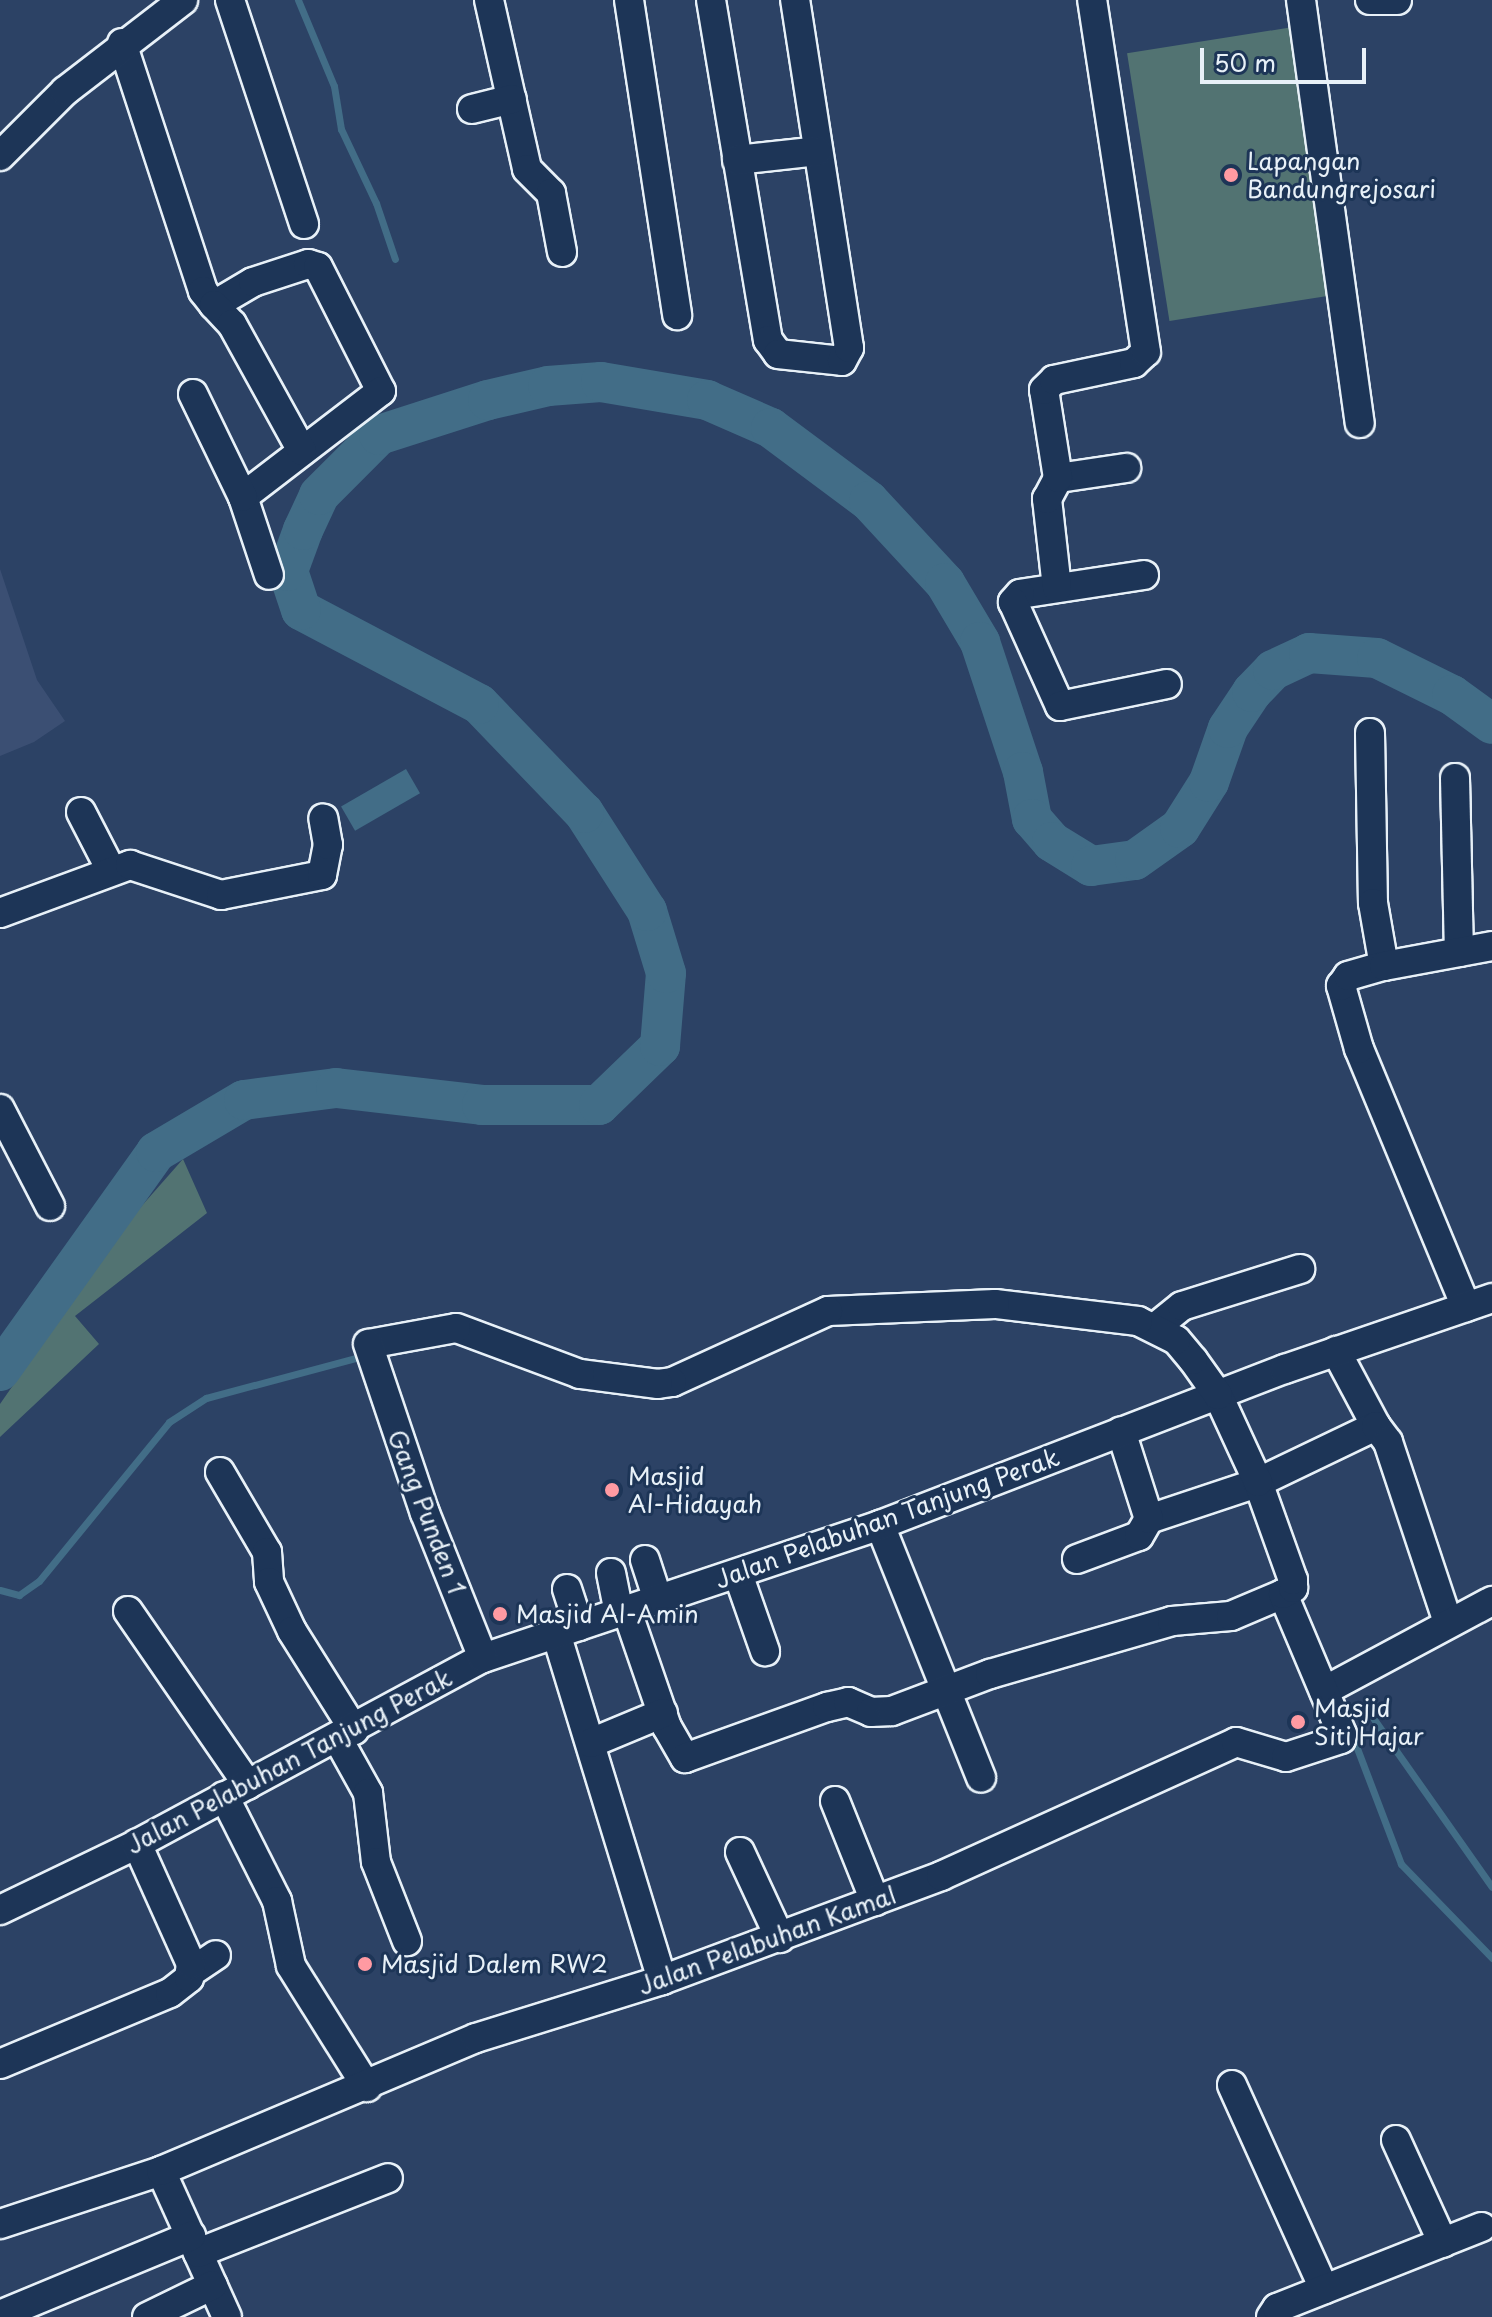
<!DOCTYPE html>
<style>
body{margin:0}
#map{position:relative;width:1492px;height:2317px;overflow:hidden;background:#2c4265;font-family:"Playpen Sans",sans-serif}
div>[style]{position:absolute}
.built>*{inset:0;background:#3b4f73}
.green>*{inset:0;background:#527372;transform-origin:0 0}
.water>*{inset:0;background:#426d87;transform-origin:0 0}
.stream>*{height:7px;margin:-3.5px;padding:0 3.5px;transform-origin:3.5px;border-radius:3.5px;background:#426d87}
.river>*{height:40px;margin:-20px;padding:0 20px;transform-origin:20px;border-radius:20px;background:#426d87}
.roads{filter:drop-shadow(2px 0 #e8f1f8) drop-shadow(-2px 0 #e8f1f8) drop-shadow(0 2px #e8f1f8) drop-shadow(0 -2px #e8f1f8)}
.minor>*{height:28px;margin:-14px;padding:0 14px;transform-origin:14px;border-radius:14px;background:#1d3557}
.dots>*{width:22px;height:22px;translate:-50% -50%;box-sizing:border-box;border:4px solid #1d3557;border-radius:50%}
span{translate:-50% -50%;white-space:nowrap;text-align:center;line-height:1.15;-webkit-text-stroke:6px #1d3557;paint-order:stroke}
.poi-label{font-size:24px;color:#e8f1f8}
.left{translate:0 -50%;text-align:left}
.street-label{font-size:24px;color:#e8f1f8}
.scale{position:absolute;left:1200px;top:48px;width:166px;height:36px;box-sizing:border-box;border:4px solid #e8f1f8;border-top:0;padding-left:10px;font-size:24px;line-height:28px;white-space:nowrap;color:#e8f1f8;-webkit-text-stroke:6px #1d3557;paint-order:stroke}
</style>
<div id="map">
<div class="built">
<i style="clip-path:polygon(0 569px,37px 680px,65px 721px,34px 742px,0 756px)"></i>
</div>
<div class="green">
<i style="left:1293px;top:27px;width:271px;height:168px;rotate:81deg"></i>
<i style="clip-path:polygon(183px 1159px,207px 1213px,75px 1316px,99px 1344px,0 1437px,0 1404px,124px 1226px)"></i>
</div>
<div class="water">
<i style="left:406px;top:769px;width:28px;height:75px;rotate:60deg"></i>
</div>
<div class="stream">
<i style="left:298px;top:0;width:93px;rotate:67.3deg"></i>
<i style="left:334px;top:86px;width:44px;rotate:80.8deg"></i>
<i style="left:341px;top:129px;width:82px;rotate:64.7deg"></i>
<i style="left:376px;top:203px;width:59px;rotate:71.3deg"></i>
<i style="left:0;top:1590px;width:20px;rotate:15deg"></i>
<i style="left:19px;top:1595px;width:24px;rotate:-35deg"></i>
<i style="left:39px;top:1581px;width:205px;rotate:-50.7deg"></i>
<i style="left:169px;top:1422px;width:44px;rotate:-33deg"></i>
<i style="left:206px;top:1398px;width:166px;rotate:-15deg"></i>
<i style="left:1343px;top:1709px;width:14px;rotate:-17deg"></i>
<i style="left:1356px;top:1705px;width:18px;rotate:34deg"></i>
<i style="left:1371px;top:1715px;width:210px;rotate:54.9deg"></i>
<i style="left:1352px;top:1735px;width:138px;rotate:69.2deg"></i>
<i style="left:1401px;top:1864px;width:131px;rotate:45.9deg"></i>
</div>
<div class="river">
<i style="left:0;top:1371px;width:269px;rotate:-54.5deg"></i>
<i style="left:156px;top:1152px;width:102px;rotate:-30.6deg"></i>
<i style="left:244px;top:1100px;width:93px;rotate:-7.4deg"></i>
<i style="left:336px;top:1088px;width:147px;rotate:6.6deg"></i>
<i style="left:482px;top:1105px;width:117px"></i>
<i style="left:599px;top:1105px;width:85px;rotate:-44deg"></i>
<i style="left:660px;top:1046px;width:73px;rotate:-85.3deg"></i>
<i style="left:666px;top:973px;width:65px;rotate:-107deg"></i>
<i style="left:647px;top:911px;width:117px;rotate:-122.7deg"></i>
<i style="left:584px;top:813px;width:151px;rotate:-133.9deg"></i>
<i style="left:479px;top:704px;width:201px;rotate:-152.2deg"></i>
<i style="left:301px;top:610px;width:41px;rotate:-108.4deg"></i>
<i style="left:288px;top:571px;width:44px;rotate:-69.9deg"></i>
<i style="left:303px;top:530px;width:38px;rotate:-65deg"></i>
<i style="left:319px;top:495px;width:85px;rotate:-45deg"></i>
<i style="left:379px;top:435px;width:114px;rotate:-17.8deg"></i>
<i style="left:488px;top:400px;width:62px;rotate:-13.1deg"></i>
<i style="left:548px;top:386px;width:53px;rotate:-4.3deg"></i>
<i style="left:601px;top:382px;width:108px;rotate:9.6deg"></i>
<i style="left:707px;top:400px;width:70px;rotate:23.6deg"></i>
<i style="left:771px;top:428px;width:122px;rotate:36.7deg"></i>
<i style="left:869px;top:501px;width:112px;rotate:47.2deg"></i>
<i style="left:945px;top:583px;width:69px;rotate:59.3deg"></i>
<i style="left:980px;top:642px;width:137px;rotate:71.7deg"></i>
<i style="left:1023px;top:772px;width:48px;rotate:79.2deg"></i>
<i style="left:1032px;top:819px;width:30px;rotate:49deg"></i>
<i style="left:1052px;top:842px;width:46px;rotate:31.6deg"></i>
<i style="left:1091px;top:866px;width:44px;rotate:-7.8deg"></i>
<i style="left:1135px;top:860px;width:55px;rotate:-35.4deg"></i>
<i style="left:1180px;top:828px;width:54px;rotate:-57.8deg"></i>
<i style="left:1209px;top:782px;width:57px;rotate:-70.6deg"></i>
<i style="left:1228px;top:728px;width:43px;rotate:-56.3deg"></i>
<i style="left:1252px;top:692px;width:30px;rotate:-46deg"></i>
<i style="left:1273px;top:670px;width:40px;rotate:-25deg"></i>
<i style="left:1309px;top:653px;width:68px;rotate:4.2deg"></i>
<i style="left:1377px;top:658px;width:84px;rotate:26.3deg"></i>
<i style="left:1452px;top:695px;width:49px;rotate:35.9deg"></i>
</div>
<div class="roads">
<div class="minor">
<i style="left:230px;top:0;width:236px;rotate:71.7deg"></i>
<i style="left:489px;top:0;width:173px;rotate:77.3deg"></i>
<i style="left:527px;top:169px;width:34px;rotate:45deg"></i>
<i style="left:551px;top:193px;width:60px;rotate:79.4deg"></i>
<i style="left:629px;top:0;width:319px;rotate:81.3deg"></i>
<i style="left:711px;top:0;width:345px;rotate:80.5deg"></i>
<i style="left:768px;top:340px;width:17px;rotate:54deg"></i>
<i style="left:778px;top:354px;width:64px;rotate:6.2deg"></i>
<i style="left:842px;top:361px;width:15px;rotate:-62deg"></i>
<i style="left:849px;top:348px;width:352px;rotate:-98.8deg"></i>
<i style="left:1301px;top:0;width:427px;rotate:82.1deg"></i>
<i style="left:1370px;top:0;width:27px"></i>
<i style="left:122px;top:43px;width:261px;rotate:71.9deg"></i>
<i style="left:203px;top:291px;width:18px;rotate:52deg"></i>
<i style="left:214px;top:305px;width:45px;rotate:-30.5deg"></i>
<i style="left:253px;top:282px;width:58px;rotate:-18.1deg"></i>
<i style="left:308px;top:264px;width:10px;rotate:17deg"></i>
<i style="left:318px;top:267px;width:139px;rotate:63.1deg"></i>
<i style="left:381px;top:391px;width:174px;rotate:142.5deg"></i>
<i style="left:243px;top:497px;width:82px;rotate:71.6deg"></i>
<i style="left:472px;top:109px;width:41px;rotate:-14deg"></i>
<i style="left:0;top:156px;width:92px;rotate:-45deg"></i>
<i style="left:65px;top:91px;width:149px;rotate:-37.6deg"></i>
<i style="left:737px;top:160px;width:81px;rotate:-6.3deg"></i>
<i style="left:214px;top:305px;width:26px;rotate:47deg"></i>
<i style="left:232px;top:324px;width:145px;rotate:61.1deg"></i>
<i style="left:193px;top:394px;width:114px;rotate:64.1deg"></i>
<i style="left:1058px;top:478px;width:69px;rotate:-8.4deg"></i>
<i style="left:1144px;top:575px;width:125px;rotate:171.3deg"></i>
<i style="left:1020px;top:594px;width:11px;rotate:131deg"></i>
<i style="left:1013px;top:602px;width:114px;rotate:65.7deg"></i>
<i style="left:1060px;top:706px;width:109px;rotate:-11.6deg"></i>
<i style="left:1057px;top:588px;width:90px;rotate:-96.4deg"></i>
<i style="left:1047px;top:499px;width:24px;rotate:-62deg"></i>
<i style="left:1058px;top:478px;width:89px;rotate:-99deg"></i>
<i style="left:1044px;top:390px;width:14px;rotate:-45deg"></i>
<i style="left:1054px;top:380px;width:82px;rotate:-12deg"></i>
<i style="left:1134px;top:363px;width:16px;rotate:-43deg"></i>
<i style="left:1146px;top:352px;width:356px;rotate:-98.7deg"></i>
<i style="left:1370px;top:733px;width:170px;rotate:89deg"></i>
<i style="left:1373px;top:903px;width:64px;rotate:80.1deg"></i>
<i style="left:1455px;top:778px;width:174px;rotate:88.7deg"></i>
<i style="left:81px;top:812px;width:65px;rotate:62.7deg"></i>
<i style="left:0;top:913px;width:139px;rotate:-20.3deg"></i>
<i style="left:130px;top:865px;width:96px;rotate:18.2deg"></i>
<i style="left:221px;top:895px;width:103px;rotate:-11.2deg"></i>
<i style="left:322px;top:875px;width:31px;rotate:-79deg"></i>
<i style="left:328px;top:845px;width:27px;rotate:-100deg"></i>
<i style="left:0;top:1109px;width:109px;rotate:62.7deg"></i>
<i style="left:1466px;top:1307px;width:279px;rotate:-112.5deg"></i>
<i style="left:1359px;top:1049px;width:66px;rotate:-105.9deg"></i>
<i style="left:1341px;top:986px;width:12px;rotate:-55deg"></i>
<i style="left:1348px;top:976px;width:37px;rotate:-16deg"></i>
<i style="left:1384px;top:966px;width:110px;rotate:-10.5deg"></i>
<i style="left:1156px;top:1327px;width:33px;rotate:-39deg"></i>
<i style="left:1182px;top:1306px;width:124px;rotate:-17.4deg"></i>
<i style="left:1336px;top:1351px;width:85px;rotate:61.9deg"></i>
<i style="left:220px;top:1472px;width:93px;rotate:59.6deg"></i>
<i style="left:267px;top:1552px;width:30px;rotate:86deg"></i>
<i style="left:269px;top:1582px;width:54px;rotate:64.9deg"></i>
<i style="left:292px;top:1631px;width:117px;rotate:57.9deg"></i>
<i style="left:1149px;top:1519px;width:114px;rotate:-18.4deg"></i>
<i style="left:1257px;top:1483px;width:132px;rotate:-25.6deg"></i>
<i style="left:1376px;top:1426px;width:20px;rotate:53deg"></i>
<i style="left:1388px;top:1442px;width:190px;rotate:71.6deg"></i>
<i style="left:880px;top:1525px;width:272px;rotate:68.2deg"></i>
<i style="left:1077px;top:1559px;width:66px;rotate:-20.4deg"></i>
<i style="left:1139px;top:1536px;width:20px;rotate:-60deg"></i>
<i style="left:1149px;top:1519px;width:92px;rotate:-107.7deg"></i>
<i style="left:645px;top:1560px;width:42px;rotate:72deg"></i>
<i style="left:611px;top:1573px;width:41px;rotate:78.7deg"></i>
<i style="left:738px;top:1574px;width:82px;rotate:70.7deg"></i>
<i style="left:567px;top:1589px;width:39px;rotate:72deg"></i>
<i style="left:128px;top:1611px;width:211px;rotate:55.4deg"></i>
<i style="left:627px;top:1611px;width:123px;rotate:71deg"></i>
<i style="left:667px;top:1727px;width:36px;rotate:60deg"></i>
<i style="left:685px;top:1758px;width:151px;rotate:-19.8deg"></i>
<i style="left:827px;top:1707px;width:22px;rotate:-13deg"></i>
<i style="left:848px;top:1702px;width:25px;rotate:23deg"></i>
<i style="left:871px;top:1712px;width:21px;rotate:-3deg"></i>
<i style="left:892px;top:1711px;width:105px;rotate:-20.7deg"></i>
<i style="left:990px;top:1674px;width:190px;rotate:-16.2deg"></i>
<i style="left:1172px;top:1621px;width:59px;rotate:-4.8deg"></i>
<i style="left:1231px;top:1616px;width:56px;rotate:-22.9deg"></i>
<i style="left:556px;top:1633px;width:363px;rotate:73deg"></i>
<i style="left:1324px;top:1691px;width:191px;rotate:-28.2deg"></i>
<i style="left:338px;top:1739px;width:62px;rotate:60.9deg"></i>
<i style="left:368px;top:1793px;width:69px;rotate:83.4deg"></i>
<i style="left:376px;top:1862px;width:85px;rotate:68.6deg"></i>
<i style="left:591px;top:1743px;width:78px;rotate:-22.6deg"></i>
<i style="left:224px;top:1796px;width:118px;rotate:63.2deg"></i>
<i style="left:277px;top:1901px;width:66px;rotate:77.8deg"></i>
<i style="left:291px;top:1966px;width:143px;rotate:57.9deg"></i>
<i style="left:835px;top:1801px;width:108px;rotate:68.2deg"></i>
<i style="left:740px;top:1852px;width:95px;rotate:65.1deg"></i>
<i style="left:0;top:1910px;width:152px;rotate:-25.7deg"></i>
<i style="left:137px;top:1844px;width:393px;rotate:-28.3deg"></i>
<i style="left:483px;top:1658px;width:419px;rotate:-18.5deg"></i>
<i style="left:880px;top:1525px;width:434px;rotate:-21.1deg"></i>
<i style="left:1285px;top:1369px;width:219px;rotate:-18.9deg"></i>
<i style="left:191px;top:1972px;width:30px;rotate:-34deg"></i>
<i style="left:0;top:2064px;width:184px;rotate:-22.7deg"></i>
<i style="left:170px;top:1993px;width:24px;rotate:-38deg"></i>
<i style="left:189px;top:1978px;width:14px;rotate:-82deg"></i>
<i style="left:191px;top:1964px;width:132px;rotate:-114.2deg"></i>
<i style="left:1232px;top:2085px;width:224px;rotate:65.7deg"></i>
<i style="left:1396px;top:2140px;width:113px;rotate:65.5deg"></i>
<i style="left:161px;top:2171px;width:160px;rotate:65.7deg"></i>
<i style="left:0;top:2224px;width:169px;rotate:-18.2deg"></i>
<i style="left:161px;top:2171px;width:342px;rotate:-22.9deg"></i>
<i style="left:476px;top:2038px;width:195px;rotate:-17.3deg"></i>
<i style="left:662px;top:1980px;width:298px;rotate:-20.4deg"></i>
<i style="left:941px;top:1876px;width:324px;rotate:-24.4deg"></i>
<i style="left:1236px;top:1742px;width:52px;rotate:16.7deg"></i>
<i style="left:1286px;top:1757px;width:58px;rotate:-18.1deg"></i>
<i style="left:1341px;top:1739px;width:5px;rotate:-79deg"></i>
<i style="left:1342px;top:1734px;width:152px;rotate:-112.9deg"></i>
<i style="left:1283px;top:1594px;width:12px;rotate:-31deg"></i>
<i style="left:1293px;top:1588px;width:8px;rotate:-90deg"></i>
<i style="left:1293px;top:1580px;width:104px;rotate:-109.7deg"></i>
<i style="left:1258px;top:1482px;width:96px;rotate:-114.7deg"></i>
<i style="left:1218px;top:1395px;width:43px;rotate:-125.5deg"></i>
<i style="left:1193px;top:1360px;width:26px;rotate:-130deg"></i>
<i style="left:1176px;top:1340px;width:42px;rotate:-153.4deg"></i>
<i style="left:1138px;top:1321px;width:144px;rotate:-173.2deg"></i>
<i style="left:995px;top:1304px;width:167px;rotate:177.6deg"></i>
<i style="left:828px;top:1311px;width:171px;rotate:155.5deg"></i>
<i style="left:672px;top:1382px;width:14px;rotate:172deg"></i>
<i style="left:658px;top:1384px;width:79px;rotate:-172.7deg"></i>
<i style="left:580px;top:1374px;width:132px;rotate:-159.6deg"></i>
<i style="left:456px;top:1328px;width:89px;rotate:169.7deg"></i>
<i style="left:368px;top:1344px;width:178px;rotate:71.4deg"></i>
<i style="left:425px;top:1513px;width:156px;rotate:68.2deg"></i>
<i style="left:198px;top:2253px;width:204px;rotate:-21.5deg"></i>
<i style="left:0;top:2315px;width:207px;rotate:-22.5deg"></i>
<i style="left:147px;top:2317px;width:73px;rotate:-25.9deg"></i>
<i style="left:1271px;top:2317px;width:11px;rotate:-56deg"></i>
<i style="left:1277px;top:2308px;width:220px;rotate:-21.6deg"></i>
</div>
</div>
<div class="dots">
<i style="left:1231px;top:175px;background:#ff9aa2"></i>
<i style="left:612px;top:1490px;background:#ff9aa2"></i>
<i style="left:500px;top:1614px;background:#ff9aa2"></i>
<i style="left:1298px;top:1722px;background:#ff9aa2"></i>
<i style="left:365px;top:1964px;background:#ff9aa2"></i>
</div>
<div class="poi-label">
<span class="left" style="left:1247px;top:175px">Lapangan<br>Bandungrejosari</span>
<span class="left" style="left:628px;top:1490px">Masjid<br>Al-Hidayah</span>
<span class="left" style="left:516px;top:1614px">Masjid Al-Amin</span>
<span class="left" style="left:1314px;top:1722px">Masjid<br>Siti Hajar</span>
<span class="left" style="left:381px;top:1964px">Masjid Dalem RW2</span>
</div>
<div class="street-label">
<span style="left:427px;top:1512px;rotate:69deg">Gang Punden 1</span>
<span style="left:887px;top:1518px;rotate:-20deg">Jalan Pelabuhan Tanjung Perak</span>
<span style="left:289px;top:1761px;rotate:-28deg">Jalan Pelabuhan Tanjung Perak</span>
<span style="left:767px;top:1940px;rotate:-20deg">Jalan Pelabuhan Kamal</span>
</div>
<div class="scale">50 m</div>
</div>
